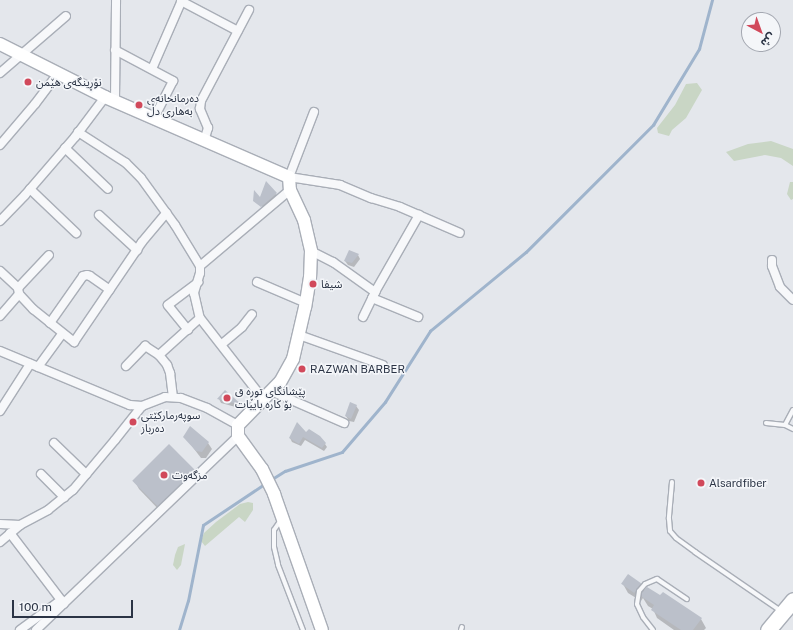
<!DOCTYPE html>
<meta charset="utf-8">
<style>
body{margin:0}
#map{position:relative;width:793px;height:630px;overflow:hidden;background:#e4e7ec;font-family:"Public Sans","Noto Sans Arabic",sans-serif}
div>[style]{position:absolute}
.green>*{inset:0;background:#c9d6c5}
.shadow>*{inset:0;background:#0003}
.stream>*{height:2.5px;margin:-1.25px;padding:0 1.25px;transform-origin:1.25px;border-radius:1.25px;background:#9fb4cc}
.building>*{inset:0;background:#bbc0ca;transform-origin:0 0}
.roads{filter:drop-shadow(1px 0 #a9aeb7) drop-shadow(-1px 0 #a9aeb7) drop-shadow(0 1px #a9aeb7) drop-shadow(0 -1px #a9aeb7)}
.lane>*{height:4px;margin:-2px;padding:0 2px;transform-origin:2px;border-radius:2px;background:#f7f8fa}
.street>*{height:8px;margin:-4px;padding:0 4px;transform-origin:4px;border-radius:4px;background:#f7f8fa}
.secondary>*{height:12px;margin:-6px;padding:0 6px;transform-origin:6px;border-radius:6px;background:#fff}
.highway>*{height:15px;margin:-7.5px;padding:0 7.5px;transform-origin:7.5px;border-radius:7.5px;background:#fff}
.dots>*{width:11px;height:11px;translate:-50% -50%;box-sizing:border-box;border:2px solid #f4f6f9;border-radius:50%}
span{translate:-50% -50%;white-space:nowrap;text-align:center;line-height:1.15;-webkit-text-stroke:3px #f4f6f9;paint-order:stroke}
.poi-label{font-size:11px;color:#2b3445}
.left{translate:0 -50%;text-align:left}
.north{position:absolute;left:741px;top:12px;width:40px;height:40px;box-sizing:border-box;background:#f4f6f9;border:1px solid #a4a8b1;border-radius:50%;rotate:139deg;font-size:11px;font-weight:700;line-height:16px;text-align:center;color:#2b3445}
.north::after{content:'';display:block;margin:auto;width:14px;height:18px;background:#d1495b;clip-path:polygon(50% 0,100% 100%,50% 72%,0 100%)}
.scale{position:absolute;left:12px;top:600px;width:121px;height:18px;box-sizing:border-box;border:2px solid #2b3445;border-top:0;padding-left:5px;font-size:12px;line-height:14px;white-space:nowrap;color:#2b3445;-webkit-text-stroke:3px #f4f6f9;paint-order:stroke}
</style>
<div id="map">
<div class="green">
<i style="clip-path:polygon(697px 83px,702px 90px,686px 118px,672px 130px,669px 136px,658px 133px,657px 128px,675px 105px,686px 84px)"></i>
<i style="clip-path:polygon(771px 141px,793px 149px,793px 166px,781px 158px,765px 155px,734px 161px,726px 152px,748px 144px)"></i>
<i style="clip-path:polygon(790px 182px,793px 182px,793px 199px,791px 200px,787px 194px)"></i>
<i style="clip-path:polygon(248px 502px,253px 503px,253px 510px,245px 522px,239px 517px,205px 546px,201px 541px,204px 533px,216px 522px,240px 504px)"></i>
<i style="clip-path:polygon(185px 544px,181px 565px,177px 570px,173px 565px,175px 555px,178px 547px)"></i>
</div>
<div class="shadow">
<i style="clip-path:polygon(266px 183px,279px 198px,266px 209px,254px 201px,260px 199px)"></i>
<i style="clip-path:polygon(358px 255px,360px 259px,354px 267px,348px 265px,345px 261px)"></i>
<i style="clip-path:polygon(225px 391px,241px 406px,243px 409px,221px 403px,219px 399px)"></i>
<i style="clip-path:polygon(356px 406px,359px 410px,354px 422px,349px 421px,346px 416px)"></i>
<i style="clip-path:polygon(306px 433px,325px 444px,327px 447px,324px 451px,305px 440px,301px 446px,292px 442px,290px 438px)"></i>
<i style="clip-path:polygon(185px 437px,208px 443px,212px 449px,206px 458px,201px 458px)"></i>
<i style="clip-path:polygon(194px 471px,199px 480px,163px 514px,139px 489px,134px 480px)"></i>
<i style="clip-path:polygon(623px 584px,641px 584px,645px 591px,701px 619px,706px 628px,704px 630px,674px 630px,657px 618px,653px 609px,648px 606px,643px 598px,641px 601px,628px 593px)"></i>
</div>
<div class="stream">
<i style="left:272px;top:479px;width:15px;rotate:-32deg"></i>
<i style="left:285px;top:471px;width:60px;rotate:-18.4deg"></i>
<i style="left:342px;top:452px;width:66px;rotate:-49.3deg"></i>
<i style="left:385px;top:402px;width:84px;rotate:-57.6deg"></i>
<i style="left:430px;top:331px;width:124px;rotate:-39.5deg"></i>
<i style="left:526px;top:252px;width:180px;rotate:-45deg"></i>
<i style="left:653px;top:125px;width:89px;rotate:-58.8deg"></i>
<i style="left:699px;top:49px;width:51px;rotate:-75.1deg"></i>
<i style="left:179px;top:630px;width:30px;rotate:-73deg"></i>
<i style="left:188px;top:601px;width:77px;rotate:-78.8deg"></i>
<i style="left:203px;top:525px;width:76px;rotate:-33.7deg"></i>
</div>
<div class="building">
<i style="clip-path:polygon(266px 181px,277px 193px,261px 207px,253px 201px,254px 190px,260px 197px)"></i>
<i style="clip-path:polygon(349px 250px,359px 254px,352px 263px,344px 261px)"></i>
<i style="clip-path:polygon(225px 390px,242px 405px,217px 399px)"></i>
<i style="clip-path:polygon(350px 402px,357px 405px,351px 419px,345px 416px)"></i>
<i style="clip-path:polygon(297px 422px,306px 432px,309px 429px,320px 436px,326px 443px,322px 448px,303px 437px,299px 444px,289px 438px)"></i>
<i style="clip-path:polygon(190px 426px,209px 442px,202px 452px,196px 451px,183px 437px)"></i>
<i style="left:169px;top:444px;width:37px;height:52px;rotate:45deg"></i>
<i style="left:628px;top:574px;width:16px;height:12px;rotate:35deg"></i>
<i style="clip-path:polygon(647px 587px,660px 595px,663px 592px,702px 618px,693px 630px,681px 630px,651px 610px,654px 605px,642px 597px,642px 593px)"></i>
</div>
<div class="roads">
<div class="lane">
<i style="left:766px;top:423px;width:19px;rotate:6deg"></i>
<i style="left:785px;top:425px;width:9px;rotate:27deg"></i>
<i style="left:785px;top:425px;width:17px;rotate:-62deg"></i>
<i style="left:672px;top:482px;width:37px;rotate:95deg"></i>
<i style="left:669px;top:519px;width:12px;rotate:85deg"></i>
<i style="left:670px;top:531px;width:9px;rotate:49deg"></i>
<i style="left:676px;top:538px;width:24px;rotate:36deg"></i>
<i style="left:695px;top:552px;width:104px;rotate:34.5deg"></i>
<i style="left:281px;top:520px;width:12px;rotate:125deg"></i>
<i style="left:274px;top:530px;width:17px;rotate:90deg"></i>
<i style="left:274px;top:547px;width:18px;rotate:77deg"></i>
<i style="left:278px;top:565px;width:70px;rotate:69deg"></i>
<i style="left:461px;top:630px;width:3px;rotate:-72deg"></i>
<i style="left:653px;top:630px;width:16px;rotate:-128deg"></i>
<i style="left:643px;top:617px;width:14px;rotate:-115deg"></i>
<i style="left:637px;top:604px;width:13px;rotate:-81deg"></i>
<i style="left:639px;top:591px;width:9px;rotate:-49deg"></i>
<i style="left:645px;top:584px;width:13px;rotate:-23deg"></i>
<i style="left:657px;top:579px;width:36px;rotate:34deg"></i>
</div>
<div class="street">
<i style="left:181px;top:1px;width:64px;rotate:27.8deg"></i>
<i style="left:115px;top:50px;width:66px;rotate:28.1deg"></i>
<i style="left:173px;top:81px;width:42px;rotate:117.2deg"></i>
<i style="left:152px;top:69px;width:75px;rotate:-66.5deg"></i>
<i style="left:0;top:73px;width:87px;rotate:-40.8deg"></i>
<i style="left:115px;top:100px;width:100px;rotate:-89.4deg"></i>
<i style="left:314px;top:112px;width:70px;rotate:111deg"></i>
<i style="left:289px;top:177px;width:52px;rotate:8.9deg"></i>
<i style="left:340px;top:185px;width:34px;rotate:23deg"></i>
<i style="left:371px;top:198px;width:30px;rotate:17deg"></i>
<i style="left:400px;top:207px;width:65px;rotate:23.4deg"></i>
<i style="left:78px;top:132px;width:57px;rotate:32.9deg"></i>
<i style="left:126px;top:163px;width:21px;rotate:45deg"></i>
<i style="left:141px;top:178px;width:58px;rotate:54.1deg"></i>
<i style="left:175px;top:225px;width:48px;rotate:58.6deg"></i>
<i style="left:200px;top:266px;width:7px;rotate:90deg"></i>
<i style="left:200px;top:273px;width:21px;rotate:107deg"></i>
<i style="left:194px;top:293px;width:26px;rotate:77deg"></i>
<i style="left:200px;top:318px;width:103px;rotate:52.1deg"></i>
<i style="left:204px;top:141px;width:14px;rotate:-73deg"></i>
<i style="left:208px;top:128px;width:21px;rotate:-113deg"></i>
<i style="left:200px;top:109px;width:8px;rotate:-83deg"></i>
<i style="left:201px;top:101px;width:103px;rotate:-62.2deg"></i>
<i style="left:0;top:145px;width:54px;rotate:-49.5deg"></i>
<i style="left:35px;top:104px;width:39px;rotate:-53deg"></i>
<i style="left:65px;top:148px;width:59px;rotate:43.6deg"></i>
<i style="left:30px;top:189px;width:64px;rotate:43.7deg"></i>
<i style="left:99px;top:215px;width:52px;rotate:42.6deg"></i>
<i style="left:0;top:221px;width:36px;rotate:-46deg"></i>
<i style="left:25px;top:195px;width:77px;rotate:-49.2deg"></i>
<i style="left:75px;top:137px;width:50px;rotate:-53.1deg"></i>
<i style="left:311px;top:251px;width:25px;rotate:27deg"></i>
<i style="left:333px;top:262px;width:52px;rotate:35.5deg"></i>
<i style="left:772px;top:260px;width:6px;rotate:90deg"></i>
<i style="left:772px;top:266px;width:22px;rotate:69deg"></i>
<i style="left:780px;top:287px;width:18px;rotate:45deg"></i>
<i style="left:200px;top:266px;width:118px;rotate:-40.2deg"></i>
<i style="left:0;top:271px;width:25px;rotate:43deg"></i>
<i style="left:18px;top:288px;width:6px;rotate:81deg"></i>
<i style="left:19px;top:294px;width:21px;rotate:47deg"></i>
<i style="left:33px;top:309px;width:53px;rotate:38.8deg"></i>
<i style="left:74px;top:342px;width:121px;rotate:-55.8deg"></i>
<i style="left:142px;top:242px;width:38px;rotate:-50deg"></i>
<i style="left:257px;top:282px;width:53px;rotate:23.2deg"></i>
<i style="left:18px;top:288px;width:45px;rotate:-46.8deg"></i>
<i style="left:372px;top:298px;width:50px;rotate:22.4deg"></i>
<i style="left:0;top:316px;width:29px;rotate:-49deg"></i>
<i style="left:363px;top:317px;width:28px;rotate:-64deg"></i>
<i style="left:375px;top:292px;width:89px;rotate:-60.3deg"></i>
<i style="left:50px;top:323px;width:57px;rotate:-54.9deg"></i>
<i style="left:83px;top:276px;width:4px;rotate:-14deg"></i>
<i style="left:87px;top:275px;width:3px;rotate:18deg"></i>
<i style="left:90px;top:276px;width:24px;rotate:35deg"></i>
<i style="left:188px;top:330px;width:32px;rotate:-129deg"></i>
<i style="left:168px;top:305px;width:38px;rotate:-37deg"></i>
<i style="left:299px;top:335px;width:89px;rotate:19.7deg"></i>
<i style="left:222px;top:344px;width:26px;rotate:-40deg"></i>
<i style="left:242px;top:327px;width:16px;rotate:-52deg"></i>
<i style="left:0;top:351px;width:141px;rotate:22.6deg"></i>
<i style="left:130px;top:405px;width:12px;rotate:5deg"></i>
<i style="left:142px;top:406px;width:25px;rotate:-21deg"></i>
<i style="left:165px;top:397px;width:16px;rotate:4deg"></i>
<i style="left:181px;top:398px;width:28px;rotate:21deg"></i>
<i style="left:207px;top:408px;width:35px;rotate:29deg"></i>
<i style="left:159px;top:355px;width:55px;rotate:-42.1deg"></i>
<i style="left:126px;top:366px;width:28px;rotate:-46deg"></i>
<i style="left:145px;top:346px;width:17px;rotate:33deg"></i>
<i style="left:159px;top:355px;width:13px;rotate:51deg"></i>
<i style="left:167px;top:365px;width:9px;rotate:69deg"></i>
<i style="left:170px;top:373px;width:23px;rotate:83deg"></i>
<i style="left:38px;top:367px;width:41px;rotate:-54deg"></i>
<i style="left:271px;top:391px;width:80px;rotate:23.7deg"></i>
<i style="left:0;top:411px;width:56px;rotate:-57.4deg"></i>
<i style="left:54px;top:443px;width:45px;rotate:44.1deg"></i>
<i style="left:41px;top:474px;width:33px;rotate:45deg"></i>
<i style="left:0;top:524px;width:20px;rotate:3deg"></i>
<i style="left:10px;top:533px;width:89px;rotate:52.7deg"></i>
<i style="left:0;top:542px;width:26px;rotate:-40deg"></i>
<i style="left:20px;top:525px;width:32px;rotate:-28deg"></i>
<i style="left:48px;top:510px;width:32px;rotate:-39deg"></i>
<i style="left:73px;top:490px;width:65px;rotate:-50deg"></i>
<i style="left:115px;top:440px;width:43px;rotate:-51.5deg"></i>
<i style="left:20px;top:630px;width:51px;rotate:-36.2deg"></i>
<i style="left:36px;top:630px;width:280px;rotate:-43.8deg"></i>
</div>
<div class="secondary">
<i style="left:0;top:44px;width:118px;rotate:26.8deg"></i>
<i style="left:105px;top:97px;width:201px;rotate:23.5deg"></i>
<i style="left:289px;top:177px;width:13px;rotate:86deg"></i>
<i style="left:290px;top:190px;width:33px;rotate:65deg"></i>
<i style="left:304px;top:220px;width:32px;rotate:77deg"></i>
<i style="left:311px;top:251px;width:26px;rotate:92deg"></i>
<i style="left:310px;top:277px;width:30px;rotate:99deg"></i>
<i style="left:305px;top:307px;width:53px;rotate:103deg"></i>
<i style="left:293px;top:359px;width:26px;rotate:119deg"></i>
<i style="left:280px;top:382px;width:60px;rotate:134.3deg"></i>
<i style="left:238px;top:425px;width:11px;rotate:90deg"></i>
<i style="left:238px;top:436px;width:41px;rotate:54deg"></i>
<i style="left:262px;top:469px;width:28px;rotate:64deg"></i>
<i style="left:274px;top:494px;width:144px;rotate:70.6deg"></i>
</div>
<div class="highway">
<i style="left:768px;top:630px;width:39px;rotate:-50deg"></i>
</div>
</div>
<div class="dots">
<i style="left:28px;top:82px;background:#d1495b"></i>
<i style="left:139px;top:105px;background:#d1495b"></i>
<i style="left:313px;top:284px;background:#d1495b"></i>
<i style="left:302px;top:369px;background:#d1495b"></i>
<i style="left:227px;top:398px;background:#d1495b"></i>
<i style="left:133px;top:422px;background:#d1495b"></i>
<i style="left:164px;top:475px;background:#d1495b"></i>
<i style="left:701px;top:483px;background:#d1495b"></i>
</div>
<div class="poi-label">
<span class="left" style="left:36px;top:82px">نۆڕینگەی هێمن</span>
<span class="left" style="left:147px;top:105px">دەرمانخانەی<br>بەهاری دڵ</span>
<span class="left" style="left:321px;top:284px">شیفا</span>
<span class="left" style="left:310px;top:369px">RAZWAN BARBER</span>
<span class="left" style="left:235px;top:398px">پێشانگای توڕه ق<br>بۆ کاره باییات</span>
<span class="left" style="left:141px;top:422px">سوپەرمارکێتی<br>دەرباز</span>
<span class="left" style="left:172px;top:475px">مزگه‌وت</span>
<span class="left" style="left:709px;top:483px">Alsardfiber</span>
</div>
<div class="north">ش</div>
<div class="scale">100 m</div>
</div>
